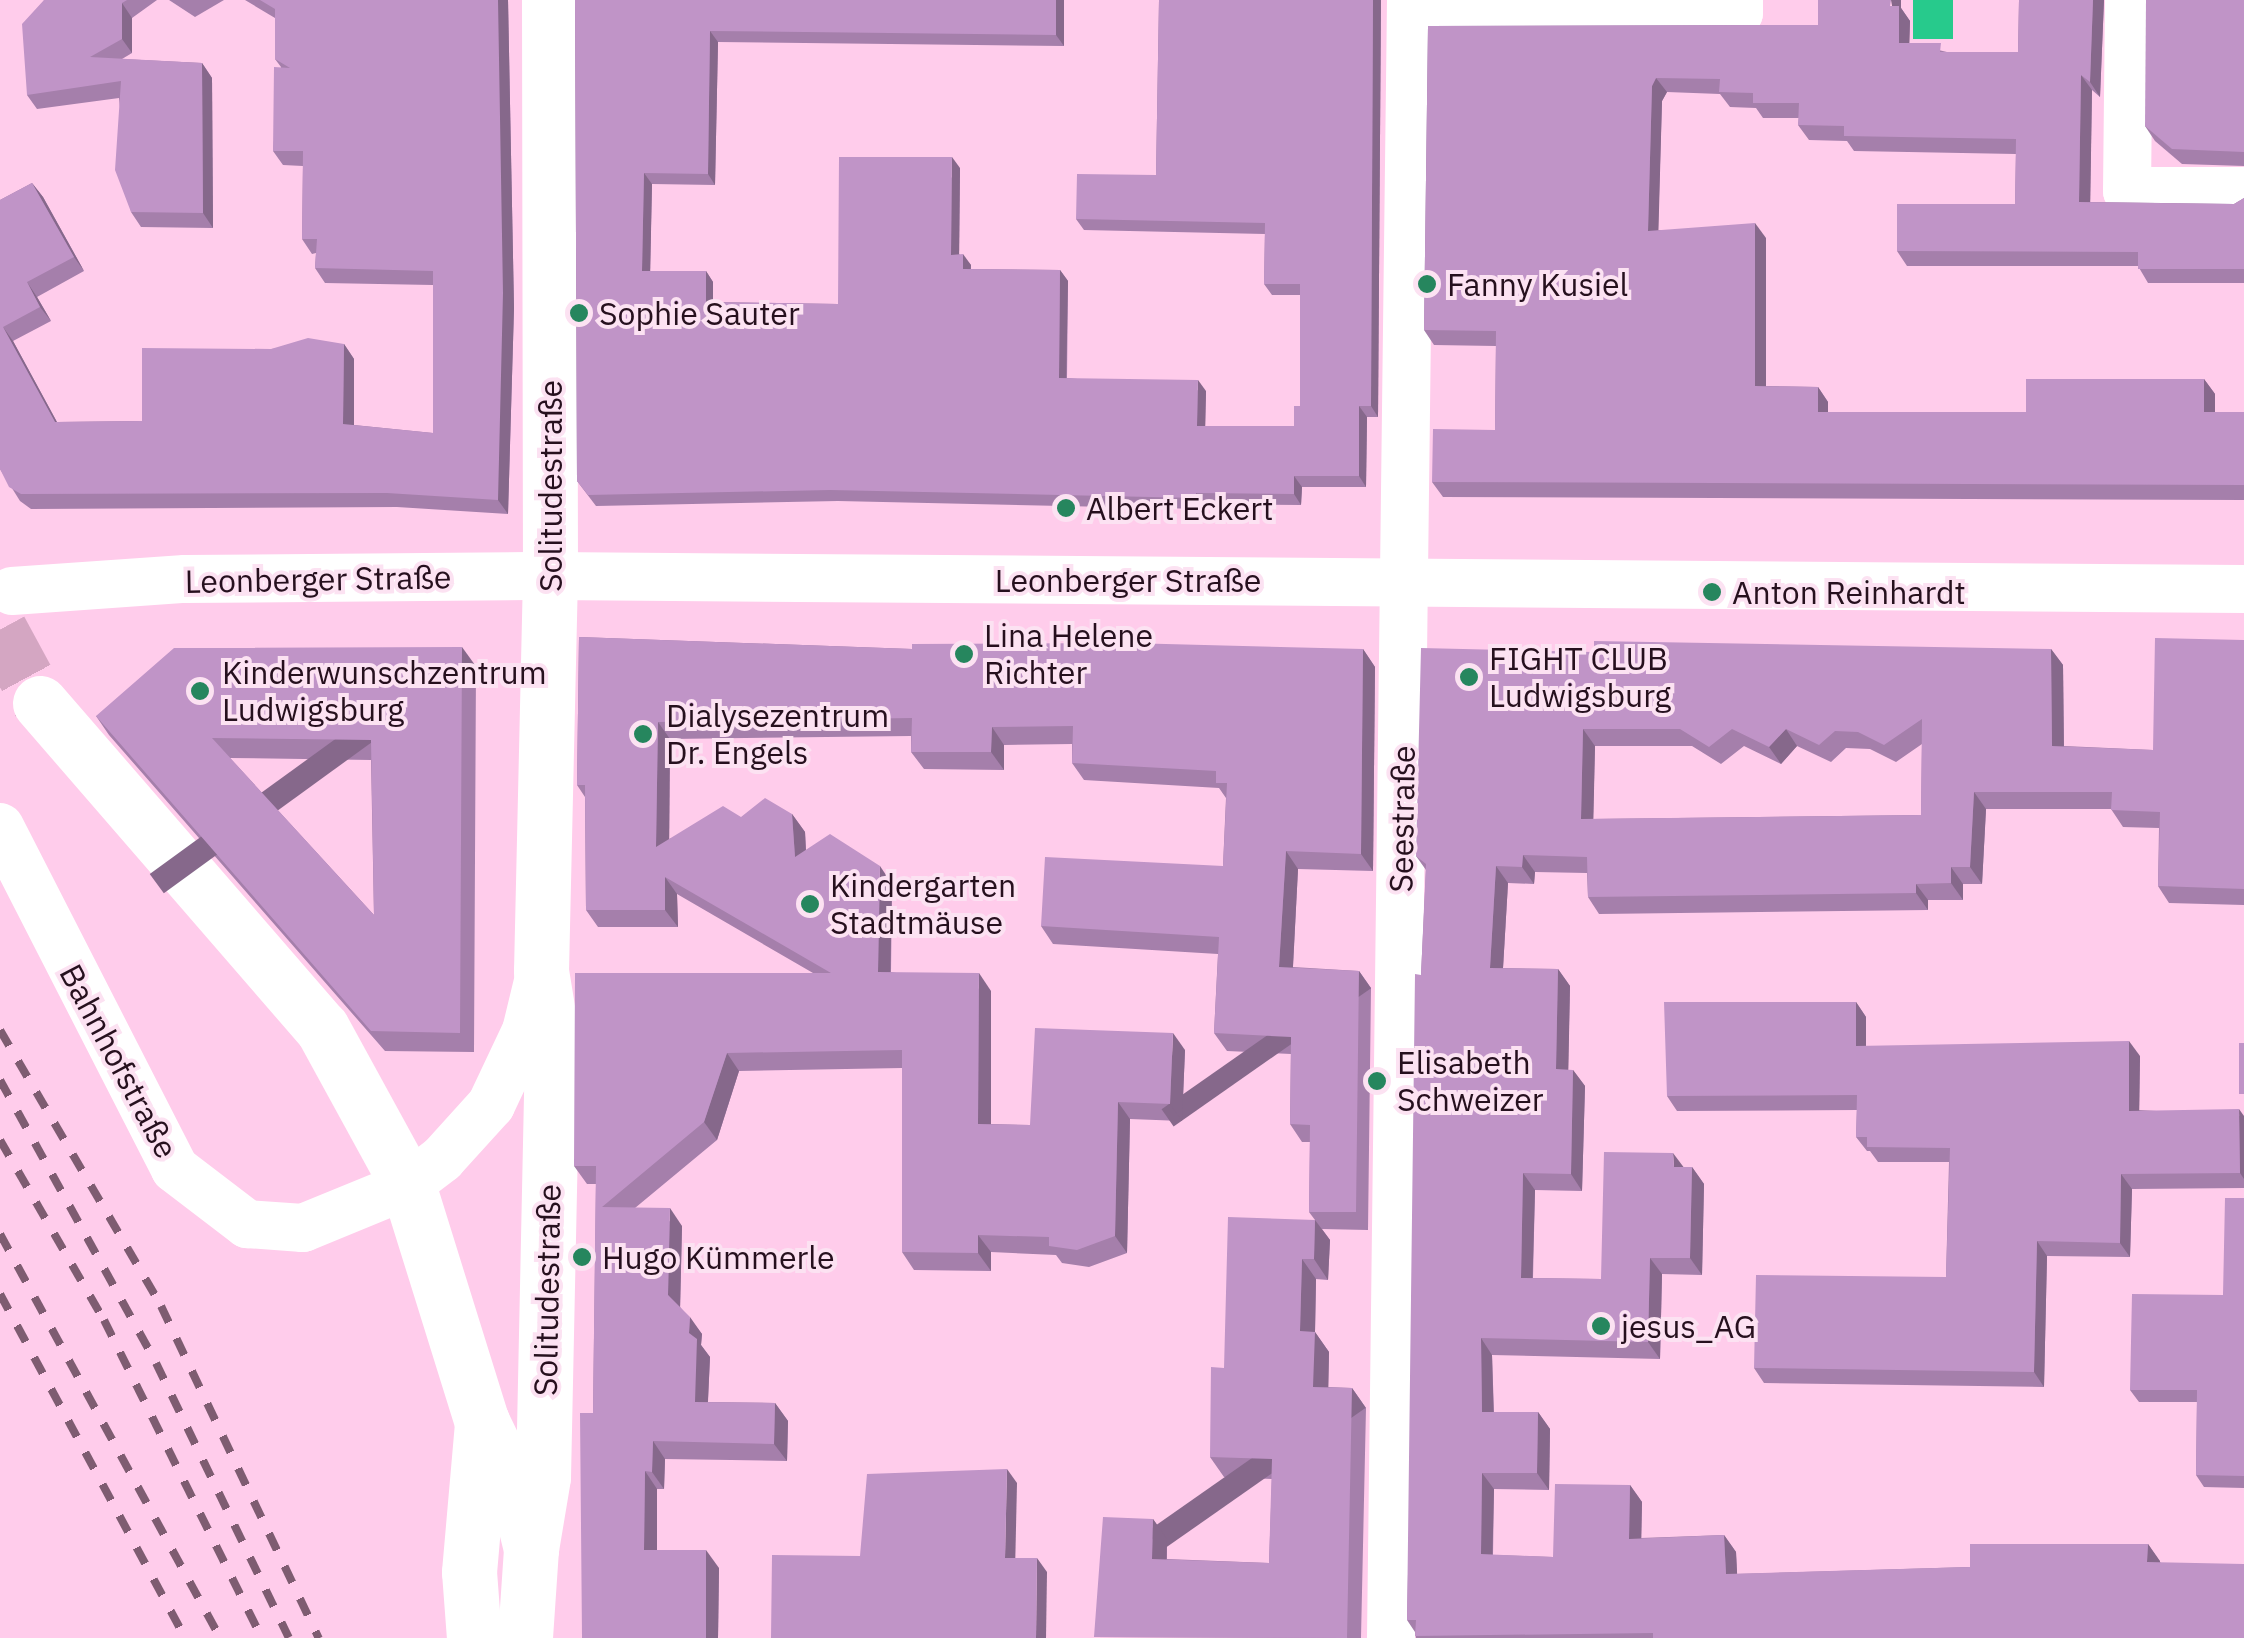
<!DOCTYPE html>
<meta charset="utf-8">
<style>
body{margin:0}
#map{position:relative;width:2244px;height:1638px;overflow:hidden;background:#ffcceb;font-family:"IBM Plex Sans",sans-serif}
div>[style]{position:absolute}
.green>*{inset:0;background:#27ca8c;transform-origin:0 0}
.secondary-tunnel>*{height:55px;margin-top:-27.5px;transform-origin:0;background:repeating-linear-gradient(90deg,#d4a6c2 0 55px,transparent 0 83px)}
.street>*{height:48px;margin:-24px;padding:0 24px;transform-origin:24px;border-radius:24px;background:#fff}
.secondary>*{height:55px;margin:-27.5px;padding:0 27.5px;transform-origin:27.5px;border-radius:27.5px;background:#fff}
.rail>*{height:8px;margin-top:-4px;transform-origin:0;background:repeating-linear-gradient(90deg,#7e5c71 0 18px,transparent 0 36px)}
.wall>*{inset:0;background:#a57fab}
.shaded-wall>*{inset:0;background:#86688b;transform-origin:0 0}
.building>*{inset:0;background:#c094c7;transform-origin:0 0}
.dots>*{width:28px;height:28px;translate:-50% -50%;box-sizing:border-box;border:5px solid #fce2f2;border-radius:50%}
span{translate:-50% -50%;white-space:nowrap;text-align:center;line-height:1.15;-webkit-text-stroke:8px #fce2f2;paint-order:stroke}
.poi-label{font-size:32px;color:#26101e}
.left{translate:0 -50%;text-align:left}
.street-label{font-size:32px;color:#26101e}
</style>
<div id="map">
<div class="green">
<i style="left:1913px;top:0;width:40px;height:39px"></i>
</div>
<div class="secondary-tunnel">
<i style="left:0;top:629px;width:84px;rotate:61.6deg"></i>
</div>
<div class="street">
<i style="left:2129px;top:0;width:191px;rotate:90.6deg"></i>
<i style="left:2127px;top:191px;width:117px"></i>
<i style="left:1411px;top:10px;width:328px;rotate:0.5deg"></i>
<i style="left:1739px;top:13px;width:13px;rotate:-90deg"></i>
<i style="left:12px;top:591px;width:173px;rotate:-4deg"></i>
<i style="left:185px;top:579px;width:365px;rotate:-0.5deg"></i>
<i style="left:550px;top:576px;width:1694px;rotate:0.44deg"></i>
<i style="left:0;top:827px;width:384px;rotate:62.9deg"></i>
<i style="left:175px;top:1169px;width:91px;rotate:37.4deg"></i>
<i style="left:247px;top:1224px;width:56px;rotate:4.1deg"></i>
<i style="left:303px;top:1228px;width:113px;rotate:-22.3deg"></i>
<i style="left:408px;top:1185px;width:43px;rotate:-37.4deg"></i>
<i style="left:442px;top:1159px;width:73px;rotate:-47.8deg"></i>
<i style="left:491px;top:1105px;width:82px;rotate:-64.7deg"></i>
<i style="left:526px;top:1031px;width:60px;rotate:-76.4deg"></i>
<i style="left:1391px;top:1638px;width:1638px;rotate:-89.3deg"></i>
</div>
<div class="secondary">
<i style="left:40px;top:703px;width:430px;rotate:49.1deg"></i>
<i style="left:322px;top:1028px;width:179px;rotate:61.3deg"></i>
<i style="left:408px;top:1185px;width:248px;rotate:72.7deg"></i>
<i style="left:482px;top:1422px;width:82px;rotate:64.1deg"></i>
<i style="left:518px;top:1496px;width:55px;rotate:76.2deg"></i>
<i style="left:531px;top:1549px;width:89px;rotate:93.9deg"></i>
<i style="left:531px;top:1549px;width:73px;rotate:-80.5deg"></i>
<i style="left:543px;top:1477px;width:439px;rotate:-88.8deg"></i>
<i style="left:552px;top:1038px;width:68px;rotate:-99.3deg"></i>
<i style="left:541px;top:971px;width:395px;rotate:-88.7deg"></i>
<i style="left:550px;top:576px;width:576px;rotate:-90.1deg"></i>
<i style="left:474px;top:1638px;width:66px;rotate:-94.3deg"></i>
<i style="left:469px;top:1572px;width:151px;rotate:-85deg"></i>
</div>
<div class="rail">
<i style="left:0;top:1030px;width:320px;rotate:59.7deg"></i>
<i style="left:161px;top:1306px;width:368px;rotate:64.6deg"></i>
<i style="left:0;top:1080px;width:323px;rotate:61.1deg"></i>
<i style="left:156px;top:1363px;width:305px;rotate:64.2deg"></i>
<i style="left:0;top:1140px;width:208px;rotate:60deg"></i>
<i style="left:104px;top:1320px;width:355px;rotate:63.6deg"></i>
<i style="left:0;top:1234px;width:460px;rotate:61.4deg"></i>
<i style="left:0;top:1294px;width:391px;rotate:61.7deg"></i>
</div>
<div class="wall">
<i style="clip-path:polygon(44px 0,157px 0,132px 18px,132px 53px,122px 59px,202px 63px,212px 78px,213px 228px,141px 227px,131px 212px,119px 98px,37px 109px,27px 95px)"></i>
<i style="clip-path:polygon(169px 0,224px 0,195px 17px)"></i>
<i style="clip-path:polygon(245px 0,508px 0,514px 308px,508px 514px,397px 507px,31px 509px,20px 501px,0 469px,0 200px,32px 183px,43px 197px,84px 271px,37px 297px,51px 321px,13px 341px,57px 422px,142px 421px,271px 349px,344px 344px,354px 359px,354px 425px,433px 433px,433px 285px,325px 283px,315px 268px,316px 253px,312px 254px,302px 239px,303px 166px,283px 165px,273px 151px,281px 67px,275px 59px,275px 18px)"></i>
<i style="clip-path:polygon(575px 0,1064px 0,1064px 46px,718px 42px,715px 185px,652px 184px,650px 271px,706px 271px,713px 282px,713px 302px,838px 304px,960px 168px,959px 254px,971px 265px,971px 269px,1060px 270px,1068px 281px,1067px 378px,1206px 391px,1205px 426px,1294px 426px,1300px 406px,1300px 295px,1272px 295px,1264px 284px,1265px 234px,1084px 230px,1076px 219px,1156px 175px,1159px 0,1381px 0,1378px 417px,1367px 417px,1366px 487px,1302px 487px,1301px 505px,1204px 504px,1204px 509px,838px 501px,596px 506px,577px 481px)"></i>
<i style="clip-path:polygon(2019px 0,2104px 0,2100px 97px,2092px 90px,2090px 202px,2234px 204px,2244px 198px,2244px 283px,2148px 283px,2138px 266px,1907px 266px,1897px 251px,2015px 204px,2016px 154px,1854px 151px,1847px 141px,1809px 140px,1798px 125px,1799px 118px,1763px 118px,1756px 108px,1730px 107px,1720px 94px,1667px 92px,1662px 101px,1658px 230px,1766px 238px,1766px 386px,1818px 387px,1828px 402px,1828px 412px,2026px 412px,2204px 379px,2215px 394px,2215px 412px,2244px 412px,2244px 500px,1443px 497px,1432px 482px,1495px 430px,1496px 346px,1434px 345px,1424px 330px,1428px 26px,1818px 25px,1901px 8px,1910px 21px,1909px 43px,1947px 52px,2018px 52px)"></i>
<i style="clip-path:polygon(2244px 0,2244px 166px,2182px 164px,2155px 141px,2145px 126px)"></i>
<i style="clip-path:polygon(579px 637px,912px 649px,1363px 649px,1375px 667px,1373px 871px,1298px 869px,1293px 967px,1359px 971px,1371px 988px,1368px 1230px,1322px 1229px,1330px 1240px,1328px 1280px,1316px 1279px,1315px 1332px,1329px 1352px,1328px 1387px,1352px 1388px,1366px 1408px,1361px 1638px,1094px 1637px,1153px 1519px,1167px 1539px,1167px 1559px,1269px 1563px,1272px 1479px,1224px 1477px,1210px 1457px,1224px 1368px,1315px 1220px,1309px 1212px,1310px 1142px,1302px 1142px,1290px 1124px,1291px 1054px,1227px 1051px,1214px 1033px,1218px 954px,1053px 944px,1041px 926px,1223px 866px,1226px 798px,1219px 788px,1084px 780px,1072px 763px,1072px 744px,1004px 745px,1004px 770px,924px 769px,911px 752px,911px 736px,670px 739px,669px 839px,741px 817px,792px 814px,805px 832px,806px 850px,892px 884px,891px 972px,991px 991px,991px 1124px,1030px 1125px,1185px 1050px,1182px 1121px,1130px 1119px,1127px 1253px,1089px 1267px,1062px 1263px,1056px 1255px,991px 1252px,991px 1271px,914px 1270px,902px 1252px,902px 1068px,739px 1071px,717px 1140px,635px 1208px,682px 1226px,680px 1307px,702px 1334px,701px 1345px,710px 1357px,708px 1402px,775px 1403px,788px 1421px,787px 1461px,665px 1459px,664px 1489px,657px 1489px,657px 1550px,719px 1568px,718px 1638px,582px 1638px,593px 1413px,596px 1184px,587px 1184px,574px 1166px,813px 973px,677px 894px,678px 927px,598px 927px,586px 910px,585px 797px,577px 785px)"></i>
<i style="clip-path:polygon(evenodd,2244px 640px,2244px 905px,2169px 903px,2158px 886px,2159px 828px,2123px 827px,2111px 809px,1986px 809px,1982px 884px,1963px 884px,1963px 900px,1928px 900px,1928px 910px,1599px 914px,1588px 897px,1587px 873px,1535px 872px,1534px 884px,1508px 883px,1503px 968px,1558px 969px,1570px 986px,1568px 1070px,1573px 1070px,1585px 1086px,1582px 1191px,1535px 1190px,1533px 1278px,1601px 1279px,1683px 1167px,1692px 1167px,1704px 1184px,1702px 1275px,1662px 1274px,1660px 1359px,1492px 1355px,1494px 1412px,1538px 1412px,1550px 1429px,1549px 1490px,1494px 1489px,1493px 1555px,1553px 1557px,1630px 1485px,1642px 1502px,1641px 1538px,1724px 1535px,1736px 1552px,1737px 1574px,1970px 1567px,2148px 1544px,2160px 1562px,2244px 1638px,1416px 1638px,1415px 1632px,1407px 1620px,1421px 975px,1426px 870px,1416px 856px,1594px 652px,2051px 649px,2063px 665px,2064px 746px,2153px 750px,2244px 640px,1922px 744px,1921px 815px,1593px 819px,1595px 746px,1692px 746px,1721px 764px,1744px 746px,1781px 764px,1797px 746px,1831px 762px,1846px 748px,1870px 749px,1896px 762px,1922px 744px)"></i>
<i style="clip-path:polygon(evenodd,476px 666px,474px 1052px,385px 1051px,109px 735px,96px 716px,476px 666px,230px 758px,371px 760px,374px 915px,230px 758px)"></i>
<i style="clip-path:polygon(1856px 1002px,1866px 1017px,1866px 1046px,2140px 1056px,2139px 1110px,2244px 1116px,2244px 1188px,2132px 1189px,2130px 1257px,2047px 1256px,2044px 1387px,1764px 1383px,1754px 1368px,1946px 1277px,1949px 1162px,1878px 1162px,1870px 1151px,1867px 1151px,1856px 1137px,1857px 1110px,1677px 1111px,1667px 1096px)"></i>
<i style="clip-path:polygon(2244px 1198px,2244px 1488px,2204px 1487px,2196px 1475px,2197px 1402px,2139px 1402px,2130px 1390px,2223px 1295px)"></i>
</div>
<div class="shaded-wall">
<i style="clip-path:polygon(498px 0,508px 0,514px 308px,508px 514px,498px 500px)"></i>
<i style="clip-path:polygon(1056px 0,1064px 0,1064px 46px,1056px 35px)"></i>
<i style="clip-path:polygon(1373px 0,1381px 0,1378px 417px,1371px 406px)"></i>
<i style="clip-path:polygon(1891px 0,1901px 0,1901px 8px,1910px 21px,1909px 57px,1899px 43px)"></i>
<i style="clip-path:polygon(2093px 0,2104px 0,2100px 97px,2090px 82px)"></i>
<i style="clip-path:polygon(122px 3px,132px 18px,132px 53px,122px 39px)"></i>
<i style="clip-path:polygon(710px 31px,718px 42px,715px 185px,708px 174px)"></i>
<i style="clip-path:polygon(202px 63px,212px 78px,213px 228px,203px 213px)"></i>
<i style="clip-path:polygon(2081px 75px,2092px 90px,2090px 217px,2079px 202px)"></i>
<i style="clip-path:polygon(1656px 78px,1667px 92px,1662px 101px,1658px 246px,1648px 231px,1652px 86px)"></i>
<i style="clip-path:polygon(952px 157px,960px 168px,959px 266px,951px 255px)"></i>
<i style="clip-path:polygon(644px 173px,652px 184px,650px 282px,642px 271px)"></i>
<i style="clip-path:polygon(32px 183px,43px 197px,84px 271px,74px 257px)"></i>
<i style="clip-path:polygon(1755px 223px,1766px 238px,1766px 401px,1755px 386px)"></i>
<i style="clip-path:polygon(963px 254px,971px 265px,970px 280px,963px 269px)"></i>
<i style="clip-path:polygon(1060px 270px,1068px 281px,1066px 389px,1059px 378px)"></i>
<i style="clip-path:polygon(706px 271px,713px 282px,713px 313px,706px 302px)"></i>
<i style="clip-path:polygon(27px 282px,37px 297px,51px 321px,40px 307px)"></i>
<i style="clip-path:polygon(3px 327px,13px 341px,65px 437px,55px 422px)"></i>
<i style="clip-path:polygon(344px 344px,354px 359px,354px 438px,343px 424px)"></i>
<i style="clip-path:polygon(2204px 379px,2215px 394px,2215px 427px,2204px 412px)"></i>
<i style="clip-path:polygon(1198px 380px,1206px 391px,1205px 437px,1197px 426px)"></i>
<i style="clip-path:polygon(1818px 387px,1828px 402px,1828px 427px,1818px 412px)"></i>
<i style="clip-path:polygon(1359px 406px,1367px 417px,1366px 487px,1359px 476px)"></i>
<i style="clip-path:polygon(1294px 476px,1302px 487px,1301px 505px,1294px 494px)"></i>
<i style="clip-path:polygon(1196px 493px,1204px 504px,1204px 509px,1196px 498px)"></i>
<i style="left:462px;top:647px;width:24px;height:386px;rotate:54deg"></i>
<i style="clip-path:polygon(1363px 649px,1375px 667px,1373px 871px,1361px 854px)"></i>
<i style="clip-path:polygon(2051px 649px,2063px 665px,2064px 762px,2052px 746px)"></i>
<i style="clip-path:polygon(658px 722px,670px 739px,669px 865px,656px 847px)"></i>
<i style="clip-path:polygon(992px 727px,1004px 745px,1004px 770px,991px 752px)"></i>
<i style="clip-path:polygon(1583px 729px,1595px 746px,1593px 836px,1581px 819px)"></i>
<i style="clip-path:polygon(1786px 729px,1797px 746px,1781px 764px,1769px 747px)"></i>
<i style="clip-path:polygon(1974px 792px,1986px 809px,1982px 884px,1970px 867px)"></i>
<i style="clip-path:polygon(792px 814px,805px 832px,807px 874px,795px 857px)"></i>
<i style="clip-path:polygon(1286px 851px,1298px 869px,1292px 984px,1279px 967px)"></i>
<i style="clip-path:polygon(1523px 855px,1535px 872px,1534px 884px,1522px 867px)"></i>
<i style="clip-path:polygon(880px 866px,892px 884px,890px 990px,878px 972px)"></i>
<i style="clip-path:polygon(1496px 866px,1508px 883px,1502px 985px,1490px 968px)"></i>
<i style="clip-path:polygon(1951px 867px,1963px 884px,1963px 900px,1951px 883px)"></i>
<i style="clip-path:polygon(665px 877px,677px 894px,678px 927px,665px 910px)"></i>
<i style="clip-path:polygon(1916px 884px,1928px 900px,1928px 910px,1916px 893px)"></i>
<i style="clip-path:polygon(1558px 969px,1570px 986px,1568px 1086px,1556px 1069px)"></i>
<i style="left:1359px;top:971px;width:21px;height:241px;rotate:55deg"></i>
<i style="clip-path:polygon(979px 973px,991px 991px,991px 1142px,978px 1124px)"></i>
<i style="clip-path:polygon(1856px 1002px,1866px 1017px,1866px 1061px,1856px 1046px)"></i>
<i style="clip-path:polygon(1173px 1033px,1185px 1050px,1182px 1121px,1170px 1104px)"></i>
<i style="clip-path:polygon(2129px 1041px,2140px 1056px,2139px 1125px,2129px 1111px)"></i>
<i style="clip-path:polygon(727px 1053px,739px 1071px,717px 1140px,704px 1122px)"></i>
<i style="clip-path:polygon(1573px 1070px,1585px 1086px,1582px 1191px,1571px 1174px)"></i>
<i style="clip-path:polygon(1118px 1102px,1130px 1119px,1127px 1253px,1115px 1236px)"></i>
<i style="clip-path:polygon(2239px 1109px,2244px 1116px,2244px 1179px,2240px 1173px)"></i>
<i style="clip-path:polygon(1673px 1153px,1685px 1169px,1674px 1167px)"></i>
<i style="clip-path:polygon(1692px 1167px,1704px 1184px,1702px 1275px,1690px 1258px)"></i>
<i style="clip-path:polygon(1523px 1173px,1535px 1190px,1532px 1295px,1521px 1278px)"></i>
<i style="clip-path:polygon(2121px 1174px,2132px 1189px,2130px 1257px,2120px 1243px)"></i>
<i style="clip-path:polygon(670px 1208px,682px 1226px,680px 1312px,668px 1295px)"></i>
<i style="clip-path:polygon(1315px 1220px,1330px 1240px,1328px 1280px,1314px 1259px)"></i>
<i style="clip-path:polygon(978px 1235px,991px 1252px,991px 1271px,978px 1253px)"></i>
<i style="clip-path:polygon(2037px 1241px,2047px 1256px,2044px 1387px,2034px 1372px)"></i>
<i style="clip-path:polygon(1650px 1258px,1662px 1274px,1660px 1359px,1648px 1342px)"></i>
<i style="clip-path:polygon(1302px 1259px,1316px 1279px,1315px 1332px,1329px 1352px,1328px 1407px,1313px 1387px,1300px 1331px)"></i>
<i style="clip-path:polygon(690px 1317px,702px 1334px,701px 1345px,710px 1357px,707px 1419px,695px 1402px,689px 1333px)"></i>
<i style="clip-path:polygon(1481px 1338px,1492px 1355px,1494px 1429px,1482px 1412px)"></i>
<i style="left:1352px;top:1388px;width:24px;height:250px;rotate:55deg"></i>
<i style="clip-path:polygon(775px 1403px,788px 1421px,787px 1461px,774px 1444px)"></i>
<i style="clip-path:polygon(1538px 1412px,1550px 1429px,1549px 1490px,1537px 1473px)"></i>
<i style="clip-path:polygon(653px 1441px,665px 1459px,664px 1489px,652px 1472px)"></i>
<i style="clip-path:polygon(1007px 1469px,1017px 1483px,1015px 1572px,1005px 1558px)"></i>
<i style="clip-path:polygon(645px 1471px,657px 1489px,657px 1568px,644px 1550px)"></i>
<i style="clip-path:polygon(1482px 1473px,1494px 1489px,1492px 1571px,1481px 1554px)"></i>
<i style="clip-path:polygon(1630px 1485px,1642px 1502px,1641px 1556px,1629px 1539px)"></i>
<i style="clip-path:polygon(1153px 1519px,1167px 1539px,1166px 1579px,1152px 1559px)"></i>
<i style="clip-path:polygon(1724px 1535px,1736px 1552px,1738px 1591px,1726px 1574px)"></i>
<i style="clip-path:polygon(2148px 1544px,2160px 1561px,2159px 1579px,2147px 1562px)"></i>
<i style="clip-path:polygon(706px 1550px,719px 1568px,718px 1638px,706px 1638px)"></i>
<i style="clip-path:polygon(1037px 1558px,1047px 1572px,1046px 1638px,1036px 1638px)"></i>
</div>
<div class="building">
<i style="clip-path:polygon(44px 0,127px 0,122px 3px,122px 39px,90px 57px,202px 63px,203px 213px,131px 212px,115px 170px,121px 81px,27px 95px,22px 24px)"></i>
<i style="clip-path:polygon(260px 0,498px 0,503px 293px,498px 500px,387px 493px,21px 494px,9px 487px,0 469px,0 200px,32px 183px,74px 257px,27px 282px,40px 307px,3px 327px,55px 422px,142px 421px,142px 348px,271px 349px,308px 338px,344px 344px,343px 424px,433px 433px,433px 271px,315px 268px,317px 239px,302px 239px,303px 151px,273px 151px,274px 67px,290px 68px,275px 59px,275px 9px)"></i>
<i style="clip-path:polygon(575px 0,1056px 0,1056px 35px,710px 31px,708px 174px,644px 173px,642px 271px,706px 271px,706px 302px,838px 304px,839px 157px,952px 157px,951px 255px,963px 254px,963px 269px,1060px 270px,1059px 378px,1198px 380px,1197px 426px,1294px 426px,1294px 406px,1300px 406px,1300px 284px,1264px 284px,1265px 223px,1076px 219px,1077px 174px,1156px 175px,1159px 0,1373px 0,1371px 406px,1359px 406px,1359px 476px,1294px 476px,1294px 494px,1196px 493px,1196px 498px,830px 490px,588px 495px,577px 481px)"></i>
<i style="clip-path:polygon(1818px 0,1891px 0,1890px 6px,1899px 6px,1899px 43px,1941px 43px,1940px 52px,2018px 52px,2019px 0,2093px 0,2090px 82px,2081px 75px,2079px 202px,2234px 204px,2244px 198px,2244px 269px,2138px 269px,2138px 252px,1897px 251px,1897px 204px,2015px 204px,2016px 139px,1844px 136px,1844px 126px,1798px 125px,1799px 103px,1753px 103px,1753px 93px,1719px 92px,1720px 79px,1656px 78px,1652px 86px,1648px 231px,1755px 223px,1755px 386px,1818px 387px,1818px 412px,2026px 412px,2026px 379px,2204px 379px,2204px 412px,2244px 412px,2244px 485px,1432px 482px,1433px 429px,1495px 430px,1496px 331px,1424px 330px,1428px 26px,1818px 25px)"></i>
<i style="clip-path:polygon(2146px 0,2244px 0,2244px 152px,2172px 149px,2145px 126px)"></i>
<i style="clip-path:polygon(579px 637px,912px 649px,912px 644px,1127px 643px,1363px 649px,1361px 854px,1286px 851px,1279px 967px,1359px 971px,1356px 1212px,1309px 1212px,1310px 1125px,1290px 1124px,1291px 1037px,1214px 1033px,1219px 937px,1041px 926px,1045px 857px,1223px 866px,1227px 783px,1216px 783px,1216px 771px,1072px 763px,1073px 726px,992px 727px,991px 752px,911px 752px,912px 718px,658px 722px,656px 847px,723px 806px,741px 817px,765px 798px,792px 814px,795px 857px,830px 834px,880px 866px,878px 972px,979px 973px,978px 1124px,1030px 1125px,1035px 1028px,1173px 1033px,1170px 1104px,1118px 1102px,1115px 1236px,1077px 1250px,1049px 1246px,1049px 1237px,978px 1235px,978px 1253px,902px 1252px,902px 1050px,727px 1053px,704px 1122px,602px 1207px,670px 1208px,668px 1295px,690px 1317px,689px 1333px,697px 1339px,695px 1402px,775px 1403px,774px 1444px,653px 1441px,652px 1472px,645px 1471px,644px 1550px,706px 1550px,706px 1638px,582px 1638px,580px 1413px,593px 1413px,596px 1166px,574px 1166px,575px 973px,831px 973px,665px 877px,665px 910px,586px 910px,585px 785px,577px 785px)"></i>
<i style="clip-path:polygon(evenodd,2155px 638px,2244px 640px,2244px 889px,2158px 886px,2160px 812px,2111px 810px,2112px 792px,1974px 792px,1970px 867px,1951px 867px,1951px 883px,1916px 884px,1916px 893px,1588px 897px,1587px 857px,1523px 855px,1522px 867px,1496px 866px,1490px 968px,1558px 969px,1556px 1069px,1573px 1070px,1571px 1174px,1523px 1173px,1521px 1278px,1601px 1279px,1604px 1152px,1673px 1153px,1674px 1167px,1692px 1167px,1690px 1258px,1650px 1258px,1648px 1342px,1481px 1338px,1482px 1412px,1538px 1412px,1537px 1473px,1482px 1473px,1481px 1554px,1553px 1557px,1555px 1484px,1630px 1485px,1629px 1539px,1724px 1535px,1726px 1574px,1970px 1567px,1970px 1544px,2148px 1544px,2147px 1562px,2244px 1564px,2244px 1638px,1653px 1638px,1653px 1633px,1415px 1636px,1416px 1620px,1407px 1620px,1415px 974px,1421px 975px,1426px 864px,1416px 856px,1421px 648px,1594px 652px,1594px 641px,2051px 649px,2052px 746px,2153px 750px,2155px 638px,1922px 719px,1921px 815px,1581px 819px,1583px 729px,1680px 729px,1709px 747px,1732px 729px,1769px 747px,1786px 729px,1819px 745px,1835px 731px,1858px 732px,1884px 745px,1922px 719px)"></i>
<i style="clip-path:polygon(evenodd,462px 647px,460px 1033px,371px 1031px,96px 716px,174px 648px,462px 647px,212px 738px,371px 740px,374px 915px,212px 738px)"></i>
<i style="clip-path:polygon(1664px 1002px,1856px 1002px,1856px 1046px,2129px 1041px,2129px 1111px,2239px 1109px,2240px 1173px,2121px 1174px,2120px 1243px,2037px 1241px,2034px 1372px,1754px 1368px,1756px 1275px,1946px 1277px,1950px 1148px,1867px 1147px,1867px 1137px,1856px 1137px,1857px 1095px,1667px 1096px)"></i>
<i style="left:2239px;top:1043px;width:5px;height:51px"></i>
<i style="clip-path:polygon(2225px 1198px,2244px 1198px,2244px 1476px,2196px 1475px,2197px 1390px,2130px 1390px,2132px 1294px,2223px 1295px)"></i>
<i style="clip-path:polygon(1228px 1217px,1315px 1220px,1314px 1259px,1302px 1259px,1300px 1331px,1315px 1332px,1313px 1387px,1352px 1388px,1347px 1638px,1094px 1637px,1103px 1517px,1153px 1519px,1152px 1559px,1269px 1563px,1272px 1459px,1210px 1457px,1211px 1367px,1224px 1368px)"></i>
<i style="clip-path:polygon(1007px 1469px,1005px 1558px,1037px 1558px,1036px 1638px,771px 1638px,772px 1555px,860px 1556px,867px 1474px)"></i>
</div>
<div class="dots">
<i style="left:1427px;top:284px;background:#26865e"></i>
<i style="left:579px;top:313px;background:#26865e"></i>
<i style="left:1066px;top:508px;background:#26865e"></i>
<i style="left:1712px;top:592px;background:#26865e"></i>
<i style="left:964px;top:654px;background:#26865e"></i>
<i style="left:1469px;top:677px;background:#26865e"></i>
<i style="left:200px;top:691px;background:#26865e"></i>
<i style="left:643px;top:734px;background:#26865e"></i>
<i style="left:810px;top:904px;background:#26865e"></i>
<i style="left:1377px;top:1081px;background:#26865e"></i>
<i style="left:582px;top:1257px;background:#26865e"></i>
<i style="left:1601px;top:1326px;background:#26865e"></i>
</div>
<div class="poi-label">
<span class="left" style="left:1447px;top:284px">Fanny Kusiel</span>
<span class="left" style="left:599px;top:313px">Sophie Sauter</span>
<span class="left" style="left:1086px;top:508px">Albert Eckert</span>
<span class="left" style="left:1732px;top:592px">Anton Reinhardt</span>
<span class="left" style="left:984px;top:654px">Lina Helene<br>Richter</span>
<span class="left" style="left:1489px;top:677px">FIGHT CLUB<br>Ludwigsburg</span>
<span class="left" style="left:222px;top:691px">Kinderwunschzentrum<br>Ludwigsburg</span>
<span class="left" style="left:666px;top:734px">Dialysezentrum<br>Dr. Engels</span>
<span class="left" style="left:830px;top:904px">Kindergarten<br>Stadtmäuse</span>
<span class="left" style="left:1397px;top:1081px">Elisabeth<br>Schweizer</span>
<span class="left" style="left:602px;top:1257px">Hugo Kümmerle</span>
<span class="left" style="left:1621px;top:1326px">jesus_AG</span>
</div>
<div class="street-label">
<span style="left:550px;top:486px;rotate:-90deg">Solitudestraße</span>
<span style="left:318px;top:579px;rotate:-1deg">Leonberger Straße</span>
<span style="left:1128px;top:580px">Leonberger Straße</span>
<span style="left:1402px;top:819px;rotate:-89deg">Seestraße</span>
<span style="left:119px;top:1061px;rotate:62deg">Bahnhofstraße</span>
<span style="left:547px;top:1290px;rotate:-89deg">Solitudestraße</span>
</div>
</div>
